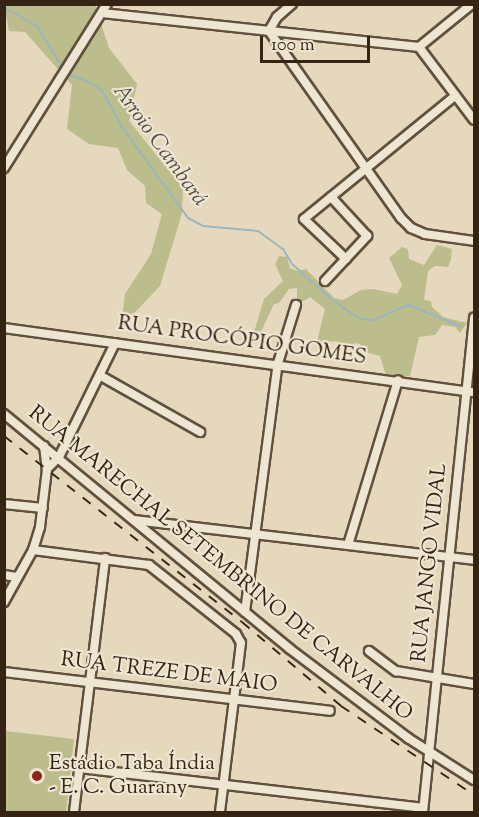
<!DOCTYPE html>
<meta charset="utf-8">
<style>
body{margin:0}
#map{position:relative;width:479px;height:817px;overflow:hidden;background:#e5d8bc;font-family:"Sorts Mill Goudy",serif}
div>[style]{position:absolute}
.green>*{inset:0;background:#bbbd8c}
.stream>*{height:2px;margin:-1px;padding:0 1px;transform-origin:1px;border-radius:1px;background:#9cb6bd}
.roads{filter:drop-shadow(2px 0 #61503d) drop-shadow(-2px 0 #61503d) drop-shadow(0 2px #61503d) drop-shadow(0 -2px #61503d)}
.minor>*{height:8px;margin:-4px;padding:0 4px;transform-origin:4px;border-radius:4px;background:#eee6d3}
.rail>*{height:2px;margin-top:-1px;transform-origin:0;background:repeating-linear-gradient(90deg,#352313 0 10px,transparent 0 20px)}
.dots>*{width:16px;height:16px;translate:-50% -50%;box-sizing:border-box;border:3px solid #eee6d3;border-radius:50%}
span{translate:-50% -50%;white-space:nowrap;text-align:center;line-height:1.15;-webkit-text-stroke:4.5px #eee6d3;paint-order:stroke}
.street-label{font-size:21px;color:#352313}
.poi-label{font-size:21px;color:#352313}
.left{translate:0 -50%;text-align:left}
.water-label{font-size:22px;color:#544f46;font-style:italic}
.frame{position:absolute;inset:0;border:6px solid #352313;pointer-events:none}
.scale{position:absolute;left:260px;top:36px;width:110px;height:27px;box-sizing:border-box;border:3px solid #352313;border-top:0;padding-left:8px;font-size:18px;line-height:21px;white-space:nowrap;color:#352313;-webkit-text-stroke:4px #eee6d3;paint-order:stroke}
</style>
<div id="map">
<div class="green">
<i style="clip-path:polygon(4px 5px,95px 5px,109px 48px,137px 84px,129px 121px,183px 188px,182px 213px,160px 286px,121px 327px,125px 294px,151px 254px,162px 214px,146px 203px,145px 186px,127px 170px,118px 148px,89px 144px,67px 129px,72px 85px,25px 32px,9px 31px)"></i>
<i style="clip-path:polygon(437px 245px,452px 249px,451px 259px,448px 267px,435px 266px,428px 271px,424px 300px,431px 301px,432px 307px,443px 317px,467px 323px,460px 333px,455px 327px,442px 325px,435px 335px,419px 337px,410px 376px,386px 376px,380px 356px,362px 351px,360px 344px,355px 343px,351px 351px,336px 341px,326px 342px,322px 347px,317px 342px,325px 309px,310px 297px,304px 301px,297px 299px,297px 288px,289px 289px,279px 303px,274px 304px,258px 338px,246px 343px,244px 336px,255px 329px,264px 299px,283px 281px,275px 264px,279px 256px,287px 257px,290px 268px,297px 271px,306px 269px,334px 298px,343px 300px,361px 290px,373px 289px,397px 294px,402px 285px,389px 258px,402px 247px,408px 249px,409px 259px,424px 265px)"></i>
<i style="clip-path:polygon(5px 731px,74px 739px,66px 812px,5px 812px)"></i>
</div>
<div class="stream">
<i style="left:4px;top:7px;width:38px;rotate:30deg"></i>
<i style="left:37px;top:26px;width:50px;rotate:58.8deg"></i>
<i style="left:66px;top:73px;width:32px;rotate:22deg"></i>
<i style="left:96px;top:85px;width:12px;rotate:48deg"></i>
<i style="left:104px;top:94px;width:38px;rotate:61deg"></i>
<i style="left:122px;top:127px;width:112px;rotate:54deg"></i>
<i style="left:188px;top:218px;width:17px;rotate:28deg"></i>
<i style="left:203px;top:226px;width:55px;rotate:5.2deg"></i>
<i style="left:258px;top:231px;width:31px;rotate:36deg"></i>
<i style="left:283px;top:249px;width:17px;rotate:59deg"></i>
<i style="left:292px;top:264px;width:57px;rotate:41.5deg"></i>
<i style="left:335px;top:302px;width:30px;rotate:34deg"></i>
<i style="left:360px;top:319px;width:13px;rotate:4deg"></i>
<i style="left:373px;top:320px;width:39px;rotate:-23deg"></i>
<i style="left:409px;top:305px;width:57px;rotate:22.5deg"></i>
</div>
<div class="roads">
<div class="minor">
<i style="left:292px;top:4px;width:20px;rotate:139deg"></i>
<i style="left:277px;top:17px;width:16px;rotate:120deg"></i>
<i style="left:269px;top:31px;width:229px;rotate:54.8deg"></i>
<i style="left:401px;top:218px;width:14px;rotate:45deg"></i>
<i style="left:411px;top:228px;width:15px;rotate:23deg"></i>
<i style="left:425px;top:234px;width:49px;rotate:8.1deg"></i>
<i style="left:102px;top:13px;width:319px;rotate:6.1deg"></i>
<i style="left:419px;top:47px;width:68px;rotate:-39.1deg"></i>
<i style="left:419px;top:47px;width:91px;rotate:53deg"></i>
<i style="left:4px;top:168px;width:194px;rotate:-57.9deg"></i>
<i style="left:346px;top:259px;width:58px;rotate:-136.4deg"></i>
<i style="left:304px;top:219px;width:195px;rotate:-39.2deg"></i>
<i style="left:325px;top:281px;width:62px;rotate:-47deg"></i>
<i style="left:367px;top:236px;width:53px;rotate:-132.7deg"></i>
<i style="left:4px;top:328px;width:474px;rotate:7.8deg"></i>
<i style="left:101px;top:376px;width:114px;rotate:29.5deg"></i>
<i style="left:4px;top:414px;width:370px;rotate:39.4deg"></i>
<i style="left:290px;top:649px;width:148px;rotate:37deg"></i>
<i style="left:408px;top:738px;width:78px;rotate:32.5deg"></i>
<i style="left:44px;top:446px;width:23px;rotate:83deg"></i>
<i style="left:4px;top:504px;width:39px;rotate:6deg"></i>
<i style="left:134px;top:520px;width:342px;rotate:6.7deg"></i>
<i style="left:348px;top:545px;width:172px;rotate:-73.1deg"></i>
<i style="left:33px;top:550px;width:117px;rotate:7.4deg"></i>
<i style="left:149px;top:565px;width:111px;rotate:38.4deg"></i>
<i style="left:236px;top:634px;width:10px;rotate:61deg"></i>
<i style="left:241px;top:643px;width:170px;rotate:97.1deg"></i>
<i style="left:4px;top:575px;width:13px;rotate:9deg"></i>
<i style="left:4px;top:602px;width:60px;rotate:-60.9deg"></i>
<i style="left:33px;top:550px;width:24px;rotate:-73deg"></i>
<i style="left:40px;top:527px;width:58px;rotate:-83.1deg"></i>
<i style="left:47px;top:469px;width:17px;rotate:-45deg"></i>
<i style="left:59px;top:457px;width:127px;rotate:-63.8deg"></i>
<i style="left:245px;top:612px;width:251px;rotate:-82.5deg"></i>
<i style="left:278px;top:363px;width:61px;rotate:-72.8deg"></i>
<i style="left:369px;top:651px;width:34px;rotate:37deg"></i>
<i style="left:396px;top:671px;width:79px;rotate:9.5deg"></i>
<i style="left:4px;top:672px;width:328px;rotate:6.8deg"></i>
<i style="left:79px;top:768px;width:346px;rotate:6.6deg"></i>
<i style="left:74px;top:812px;width:256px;rotate:-83deg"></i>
<i style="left:423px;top:812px;width:497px;rotate:-84.1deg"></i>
</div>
</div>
<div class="rail">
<i style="left:4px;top:436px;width:302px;rotate:38deg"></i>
<i style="left:242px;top:622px;width:130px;rotate:40.3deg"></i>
<i style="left:341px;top:706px;width:160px;rotate:33.8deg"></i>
</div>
<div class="dots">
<i style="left:37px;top:776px;background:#8f2418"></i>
</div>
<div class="street-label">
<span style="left:242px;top:341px;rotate:8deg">RUA PROCÓPIO GOMES</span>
<span style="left:430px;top:563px;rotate:-84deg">RUA JANGO VIDAL</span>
<span style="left:220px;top:564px;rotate:39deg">RUA MARECHAL SETEMBRINO DE CARVALHO</span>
<span style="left:169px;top:673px;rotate:7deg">RUA TREZE DE MAIO</span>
</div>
<div class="poi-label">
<span class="left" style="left:49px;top:776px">Estádio Taba Índia<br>- E. C. Guarany</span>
</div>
<div class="water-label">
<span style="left:159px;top:146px;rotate:54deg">Arroio Cambará</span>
</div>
<div class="frame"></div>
<div class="scale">100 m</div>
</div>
